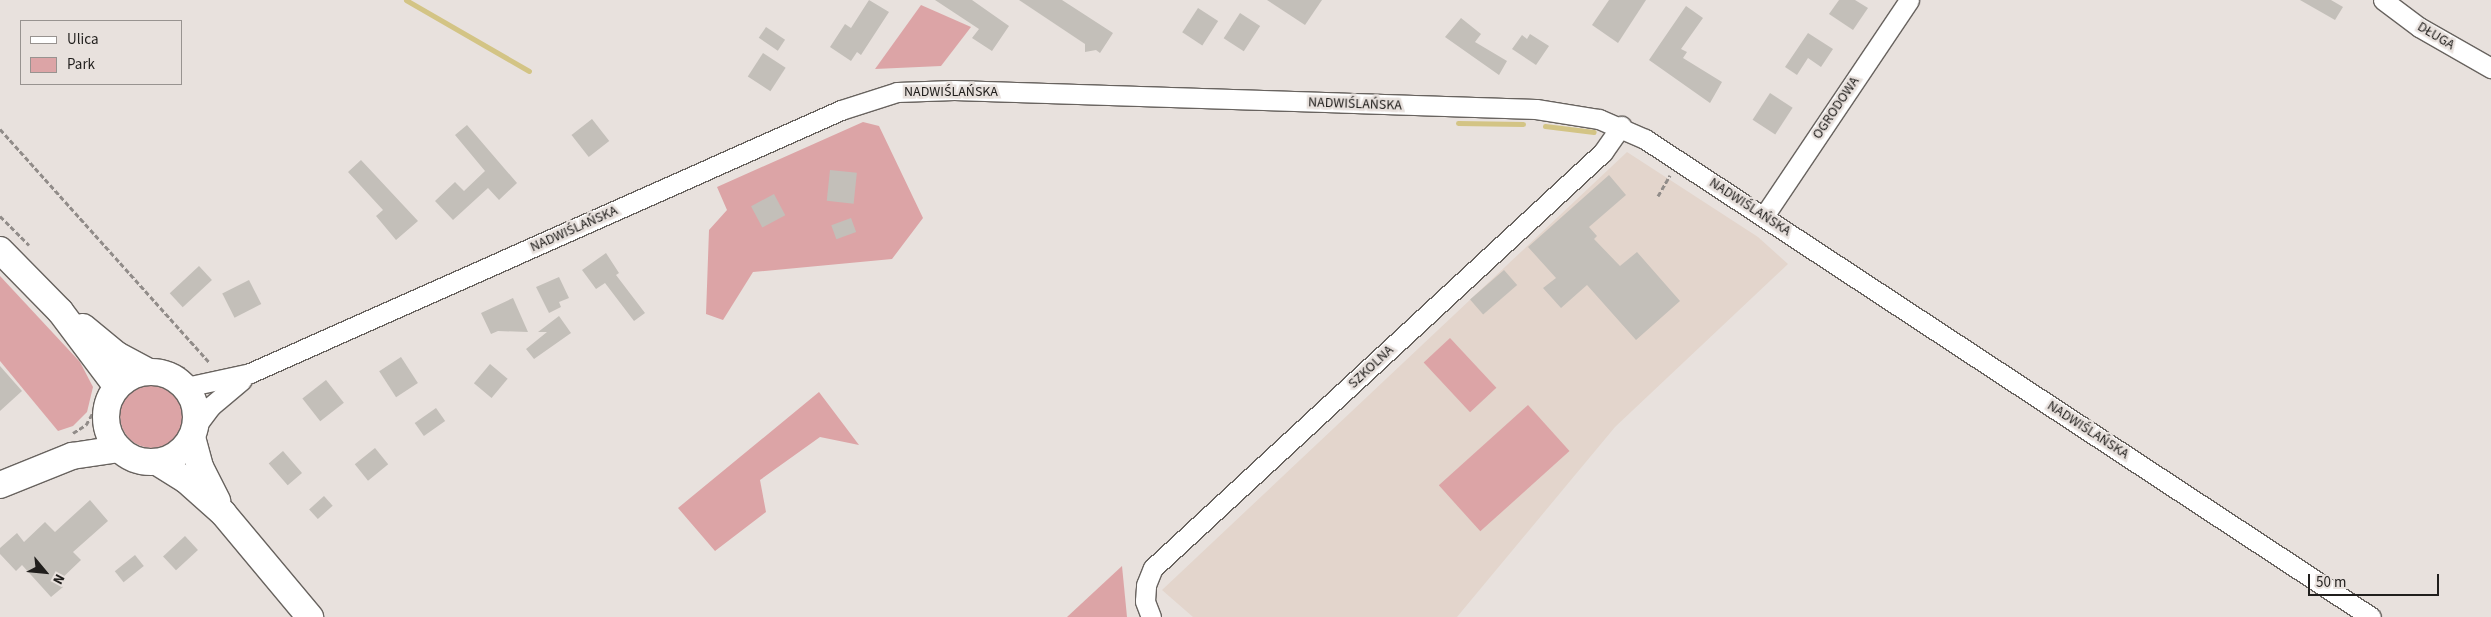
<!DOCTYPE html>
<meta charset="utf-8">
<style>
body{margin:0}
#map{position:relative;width:2491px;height:617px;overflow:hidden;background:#e8e1dd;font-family:"Source Sans 3",sans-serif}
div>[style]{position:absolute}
.built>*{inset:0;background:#e3d5cc}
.green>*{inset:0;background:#dca4a6;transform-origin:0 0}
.round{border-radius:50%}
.stream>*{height:5px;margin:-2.5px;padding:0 2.5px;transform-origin:2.5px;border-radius:2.5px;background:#d3c485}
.building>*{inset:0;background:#c3bfb9;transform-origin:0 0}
.path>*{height:3px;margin-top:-1.5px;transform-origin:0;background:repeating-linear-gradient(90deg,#918c89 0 5px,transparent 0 7.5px)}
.roads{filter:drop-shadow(1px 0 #68635f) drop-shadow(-1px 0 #68635f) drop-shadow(0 1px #68635f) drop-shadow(0 -1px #68635f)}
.street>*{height:19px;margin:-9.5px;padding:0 9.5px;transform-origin:9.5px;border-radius:9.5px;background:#fff}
.secondary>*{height:26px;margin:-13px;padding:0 13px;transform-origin:13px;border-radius:13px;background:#fff}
.secondary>.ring{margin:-13px;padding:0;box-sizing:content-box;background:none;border:26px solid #fff;border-radius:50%}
span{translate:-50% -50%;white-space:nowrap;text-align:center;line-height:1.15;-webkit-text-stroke:5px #e8e1dd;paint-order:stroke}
.street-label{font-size:14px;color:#201e1c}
.legend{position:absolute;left:20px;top:20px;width:162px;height:65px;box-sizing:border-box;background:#e8e1dd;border:1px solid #989390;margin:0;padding:6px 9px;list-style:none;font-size:15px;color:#201e1c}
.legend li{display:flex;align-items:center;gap:10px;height:25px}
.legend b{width:25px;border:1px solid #989390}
.north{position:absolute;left:20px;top:547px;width:50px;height:50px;-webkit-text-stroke:4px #e8e1dd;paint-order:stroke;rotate:118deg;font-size:14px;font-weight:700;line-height:20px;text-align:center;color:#201e1c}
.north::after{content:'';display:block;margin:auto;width:18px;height:22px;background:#201e1c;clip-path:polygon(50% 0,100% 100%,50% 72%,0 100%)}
.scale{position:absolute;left:2308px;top:574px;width:131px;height:22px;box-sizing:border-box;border:2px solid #201e1c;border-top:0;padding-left:6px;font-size:15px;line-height:18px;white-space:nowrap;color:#201e1c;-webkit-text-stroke:4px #e8e1dd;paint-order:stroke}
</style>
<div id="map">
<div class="built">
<i style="clip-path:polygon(1627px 152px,1758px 237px,1788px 264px,1615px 427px,1457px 617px,1193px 617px,1162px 590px)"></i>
</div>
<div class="green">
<i style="clip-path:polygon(921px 5px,971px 27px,941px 66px,875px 69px)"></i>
<i style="clip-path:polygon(863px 122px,879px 126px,923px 218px,892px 259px,753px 272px,723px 320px,706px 314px,709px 230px,727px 210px,717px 187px)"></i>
<i style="clip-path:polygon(0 276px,80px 362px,93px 387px,87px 412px,73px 426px,58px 431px,0 361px)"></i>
<i style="left:1450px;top:338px;width:68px;height:36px;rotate:47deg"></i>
<i class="round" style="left:120px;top:384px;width:64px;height:64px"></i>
<i style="clip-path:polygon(819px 392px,859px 445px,820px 437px,760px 480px,766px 512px,715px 551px,678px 508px)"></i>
<i style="left:1528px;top:405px;width:62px;height:120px;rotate:48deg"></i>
<i style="clip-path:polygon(1122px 566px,1127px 617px,1067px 617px)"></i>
</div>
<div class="stream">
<i style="left:406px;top:0;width:142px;rotate:30deg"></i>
<i style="left:1458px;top:123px;width:65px;rotate:0.9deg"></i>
<i style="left:1545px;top:126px;width:49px;rotate:7deg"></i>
</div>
<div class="building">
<i style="clip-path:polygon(869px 0,889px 12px,861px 55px,857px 52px,851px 61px,830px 47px,845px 24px,851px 28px)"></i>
<i style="clip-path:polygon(935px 0,972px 0,1009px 26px,992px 51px,972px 38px,979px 29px)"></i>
<i style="clip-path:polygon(1019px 0,1062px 0,1113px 33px,1100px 53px,1096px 50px,1085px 52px,1085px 44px)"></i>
<i style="clip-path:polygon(1267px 0,1322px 0,1305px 25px)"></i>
<i style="clip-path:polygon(1609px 0,1646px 0,1618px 43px,1592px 25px)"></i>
<i style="clip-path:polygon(1839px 0,1855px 0,1868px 8px,1853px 30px,1829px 14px)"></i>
<i style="clip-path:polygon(2300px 0,2331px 0,2343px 7px,2335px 20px)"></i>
<i style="clip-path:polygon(1686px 6px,1703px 18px,1681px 49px,1687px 52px,1683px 58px,1722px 82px,1710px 103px,1649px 60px)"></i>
<i style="left:1198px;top:8px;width:24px;height:29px;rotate:33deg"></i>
<i style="left:1240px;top:13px;width:24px;height:30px;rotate:33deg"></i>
<i style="clip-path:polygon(1461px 18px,1481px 34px,1475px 42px,1507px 61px,1499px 75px,1445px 37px)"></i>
<i style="left:766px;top:27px;width:23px;height:13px;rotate:34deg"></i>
<i style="clip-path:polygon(1808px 33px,1833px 49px,1821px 67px,1808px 58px,1797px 75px,1785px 67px)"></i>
<i style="clip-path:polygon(1530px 34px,1549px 46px,1536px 65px,1512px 49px,1522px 35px,1527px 39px)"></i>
<i style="left:763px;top:53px;width:27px;height:28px;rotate:33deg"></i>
<i style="left:1770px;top:93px;width:27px;height:32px;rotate:33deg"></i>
<i style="left:592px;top:119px;width:28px;height:26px;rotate:52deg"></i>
<i style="clip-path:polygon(467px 125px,517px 183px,499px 200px,488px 188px,453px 220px,435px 201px,455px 182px,464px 191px,485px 171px,455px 135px)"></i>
<i style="clip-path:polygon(361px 160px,418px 221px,396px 240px,376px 216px,383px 210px,348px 172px)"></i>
<i style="left:830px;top:170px;width:27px;height:31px;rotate:6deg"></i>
<i style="clip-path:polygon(1609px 175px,1626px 195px,1589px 227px,1597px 236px,1594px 239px,1620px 266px,1637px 252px,1680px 301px,1636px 340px,1587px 285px,1561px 308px,1543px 288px,1556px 278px,1528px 247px)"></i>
<i style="left:774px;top:194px;width:24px;height:26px;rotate:62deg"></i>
<i style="left:851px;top:218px;width:15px;height:21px;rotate:70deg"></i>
<i style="clip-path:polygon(606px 253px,619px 273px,616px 275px,645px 313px,634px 321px,605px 283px,596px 289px,582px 270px)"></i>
<i style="left:199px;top:266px;width:19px;height:40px;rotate:47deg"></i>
<i style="left:1504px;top:270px;width:20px;height:45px;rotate:49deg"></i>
<i style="clip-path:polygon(559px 277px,569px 298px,559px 302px,561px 307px,549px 313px,536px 287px)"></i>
<i style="left:249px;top:280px;width:27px;height:30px;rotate:63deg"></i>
<i style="clip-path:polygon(513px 298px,528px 332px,498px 331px,491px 334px,481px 313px)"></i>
<i style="clip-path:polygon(559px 316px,571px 333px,534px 359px,526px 349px,547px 332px,538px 332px)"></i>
<i style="left:401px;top:357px;width:31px;height:26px;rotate:57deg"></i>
<i style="left:490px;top:364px;width:23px;height:25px;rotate:40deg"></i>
<i style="clip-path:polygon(0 366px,22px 391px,0 411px)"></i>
<i style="left:326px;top:380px;width:29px;height:30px;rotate:52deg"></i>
<i style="left:436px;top:408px;width:16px;height:26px;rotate:55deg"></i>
<i style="left:375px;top:448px;width:21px;height:26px;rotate:51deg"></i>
<i style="left:283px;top:451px;width:29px;height:19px;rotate:49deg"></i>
<i style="left:324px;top:496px;width:13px;height:20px;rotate:48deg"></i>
<i style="clip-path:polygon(90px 500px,108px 521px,73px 552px,81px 560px,58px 582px,63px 587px,51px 597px,22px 565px,16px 571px,0 554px,0 548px,17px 533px,24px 542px,45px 522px,55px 532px)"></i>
<i style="left:185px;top:536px;width:19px;height:30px;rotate:47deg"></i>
<i style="left:135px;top:555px;width:14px;height:26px;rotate:51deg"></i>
</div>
<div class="path">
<i style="left:0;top:129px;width:314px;rotate:48.1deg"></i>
<i style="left:1658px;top:196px;width:24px;rotate:-60deg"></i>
<i style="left:0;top:216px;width:41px;rotate:45deg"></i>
<i style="left:166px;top:361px;width:22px;rotate:22deg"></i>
<i style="left:73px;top:433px;width:15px;rotate:-32deg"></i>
<i style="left:86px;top:425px;width:29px;rotate:-61deg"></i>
</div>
<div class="roads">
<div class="street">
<i style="left:2383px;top:0;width:45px;rotate:36.9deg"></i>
<i style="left:2419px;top:27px;width:83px;rotate:29.7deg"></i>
<i style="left:1764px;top:216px;width:260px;rotate:-56.1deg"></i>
<i style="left:186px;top:387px;width:66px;rotate:-12.3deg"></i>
<i style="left:250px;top:373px;width:647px;rotate:-23.99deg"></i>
<i style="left:841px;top:110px;width:59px;rotate:-17.8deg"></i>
<i style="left:897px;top:92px;width:57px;rotate:-2deg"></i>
<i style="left:954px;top:90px;width:582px;rotate:1.87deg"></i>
<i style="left:1536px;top:109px;width:64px;rotate:9deg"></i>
<i style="left:1599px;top:119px;width:50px;rotate:23.5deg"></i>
<i style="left:1645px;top:139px;width:869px;rotate:33.36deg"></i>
<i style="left:196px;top:426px;width:25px;rotate:-53deg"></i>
<i style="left:211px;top:406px;width:40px;rotate:-40deg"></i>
<i style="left:1151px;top:617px;width:17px;rotate:-111deg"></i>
<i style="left:1145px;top:601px;width:16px;rotate:-86deg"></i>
<i style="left:1146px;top:585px;width:18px;rotate:-68deg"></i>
<i style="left:1153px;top:568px;width:613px;rotate:-42.75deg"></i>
<i style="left:1603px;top:152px;width:32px;rotate:-55deg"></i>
</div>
<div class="secondary">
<i style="left:0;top:250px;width:86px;rotate:45.5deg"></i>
<i style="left:60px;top:311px;width:95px;rotate:53.1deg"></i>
<i style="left:83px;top:327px;width:44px;rotate:39.5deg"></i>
<i style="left:117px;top:355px;width:36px;rotate:28deg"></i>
<i class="ring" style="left:106px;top:372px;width:64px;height:64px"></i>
<i style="left:192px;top:437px;width:31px;rotate:75deg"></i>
<i style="left:200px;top:467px;width:38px;rotate:63deg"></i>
<i style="left:157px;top:462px;width:34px;rotate:32deg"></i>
<i style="left:186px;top:480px;width:50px;rotate:41.7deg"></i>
<i style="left:223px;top:513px;width:136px;rotate:50.1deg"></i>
<i style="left:0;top:485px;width:78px;rotate:-21.9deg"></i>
<i style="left:72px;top:456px;width:48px;rotate:-8.5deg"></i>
</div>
</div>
<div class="street-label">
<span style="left:2436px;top:36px;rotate:31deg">DŁUGA</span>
<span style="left:951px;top:92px">NADWIŚLAŃSKA</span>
<span style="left:1355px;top:104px;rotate:2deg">NADWIŚLAŃSKA</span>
<span style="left:1836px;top:108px;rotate:-56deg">OGRODOWA</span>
<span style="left:1750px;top:207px;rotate:33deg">NADWIŚLAŃSKA</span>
<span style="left:574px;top:229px;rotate:-24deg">NADWIŚLAŃSKA</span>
<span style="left:1371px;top:367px;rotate:-43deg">SZKOLNA</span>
<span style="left:2088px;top:430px;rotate:33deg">NADWIŚLAŃSKA</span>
</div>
<ul class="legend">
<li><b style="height:6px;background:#fff"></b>Ulica</li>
<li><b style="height:14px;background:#dca4a6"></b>Park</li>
</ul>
<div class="north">N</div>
<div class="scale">50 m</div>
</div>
